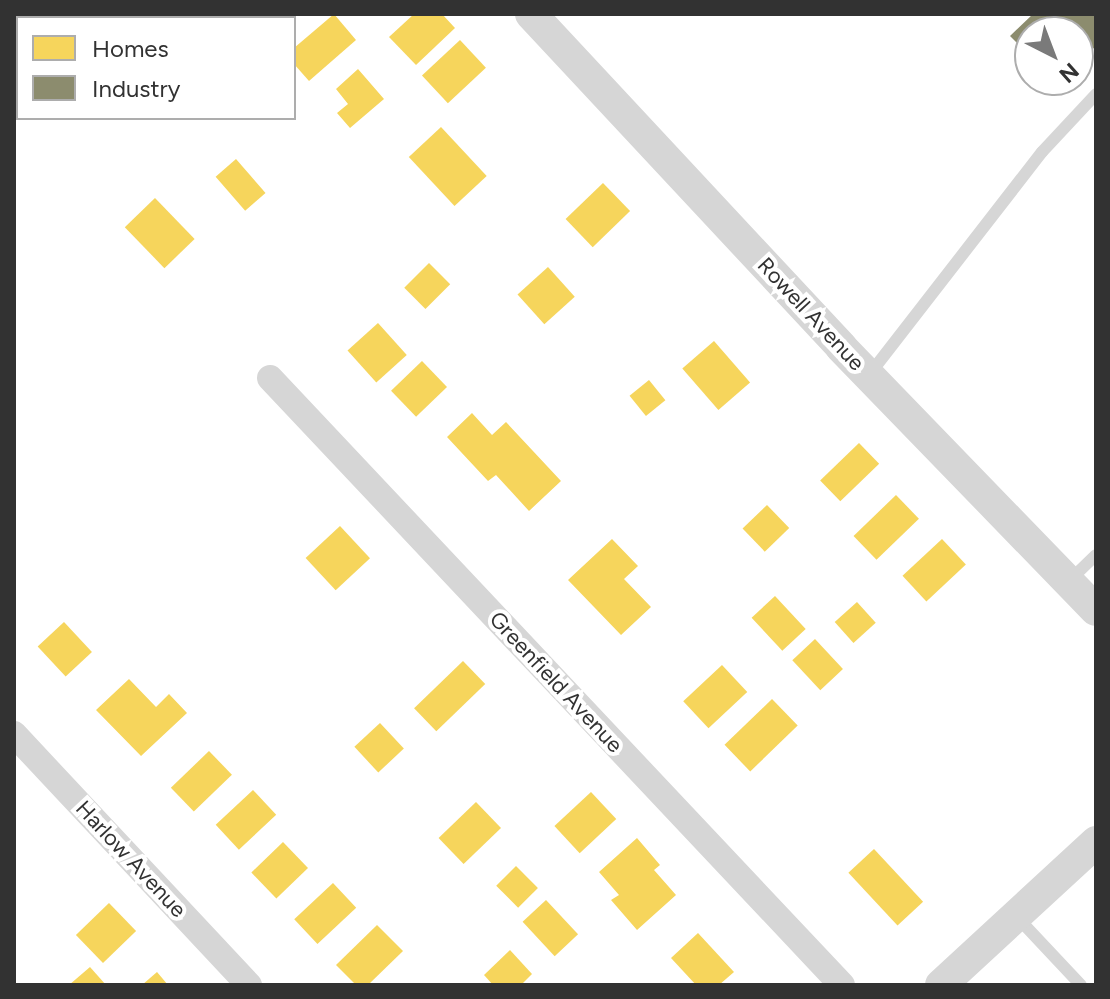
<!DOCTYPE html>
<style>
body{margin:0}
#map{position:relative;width:1110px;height:999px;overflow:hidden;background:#fff;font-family:Figtree,sans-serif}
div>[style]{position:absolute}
.homes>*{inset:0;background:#f6d55c;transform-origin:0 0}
.industry>*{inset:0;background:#8c8c6e}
.service>*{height:12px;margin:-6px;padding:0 6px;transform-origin:6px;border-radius:6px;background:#d6d6d6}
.minor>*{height:26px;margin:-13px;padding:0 13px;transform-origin:13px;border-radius:13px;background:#d6d6d6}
.tertiary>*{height:32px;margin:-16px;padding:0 16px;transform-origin:16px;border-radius:16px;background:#d6d6d6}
span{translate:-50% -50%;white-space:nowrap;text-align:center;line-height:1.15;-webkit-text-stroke:8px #fff;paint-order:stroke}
.street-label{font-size:22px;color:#323232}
.frame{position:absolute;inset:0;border:16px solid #323232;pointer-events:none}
.legend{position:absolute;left:16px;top:16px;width:280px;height:104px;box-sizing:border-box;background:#fff;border:2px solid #adadad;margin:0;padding:10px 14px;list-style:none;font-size:24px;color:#323232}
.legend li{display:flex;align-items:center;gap:16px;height:40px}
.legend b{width:40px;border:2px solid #adadad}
.north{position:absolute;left:1014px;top:16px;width:80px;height:80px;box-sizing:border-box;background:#fff;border:2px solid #adadad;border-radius:50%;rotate:138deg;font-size:22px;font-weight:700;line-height:32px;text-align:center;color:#323232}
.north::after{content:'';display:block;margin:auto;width:28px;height:36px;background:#7a7a7a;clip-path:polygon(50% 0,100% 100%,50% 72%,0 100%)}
</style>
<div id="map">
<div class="homes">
<i style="clip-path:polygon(334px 14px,356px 40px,309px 81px,294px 64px,294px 48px)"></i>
<i style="clip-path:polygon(414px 14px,442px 14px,455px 28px,416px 65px,389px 37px)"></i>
<i style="left:460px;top:40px;width:38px;height:52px;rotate:47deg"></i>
<i style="clip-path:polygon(358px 69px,384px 99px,350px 128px,337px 113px,348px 104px,336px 89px)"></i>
<i style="left:441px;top:127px;width:67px;height:44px;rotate:47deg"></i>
<i style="left:236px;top:159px;width:45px;height:27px;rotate:49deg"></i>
<i style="left:603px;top:183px;width:39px;height:52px;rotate:46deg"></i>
<i style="left:155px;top:198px;width:57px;height:42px;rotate:46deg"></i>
<i style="left:429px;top:263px;width:30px;height:35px;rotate:45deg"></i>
<i style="left:548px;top:267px;width:40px;height:41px;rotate:48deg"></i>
<i style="left:378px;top:323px;width:43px;height:41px;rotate:48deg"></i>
<i style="left:714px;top:341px;width:55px;height:42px;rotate:49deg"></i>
<i style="left:422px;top:361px;width:36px;height:43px;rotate:46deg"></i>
<i style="left:649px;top:380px;width:26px;height:25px;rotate:51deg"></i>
<i style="clip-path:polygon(472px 413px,492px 435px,506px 422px,561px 481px,529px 511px,496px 475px,488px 481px,447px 437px)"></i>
<i style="left:859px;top:443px;width:29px;height:54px;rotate:46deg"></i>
<i style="left:896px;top:495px;width:33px;height:59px;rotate:46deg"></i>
<i style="left:767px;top:505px;width:32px;height:34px;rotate:46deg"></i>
<i style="left:340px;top:526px;width:44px;height:47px;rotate:47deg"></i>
<i style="clip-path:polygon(612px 539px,638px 566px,624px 579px,651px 607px,621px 635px,568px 580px)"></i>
<i style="left:942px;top:539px;width:35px;height:54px;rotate:47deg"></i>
<i style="left:775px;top:596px;width:45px;height:32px;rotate:47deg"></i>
<i style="left:857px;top:602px;width:28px;height:30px;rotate:48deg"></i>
<i style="left:64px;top:622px;width:41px;height:36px;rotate:47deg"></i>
<i style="left:815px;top:639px;width:41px;height:31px;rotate:47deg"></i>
<i style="left:463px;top:661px;width:32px;height:68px;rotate:46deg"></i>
<i style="left:722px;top:665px;width:37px;height:53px;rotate:47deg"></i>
<i style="clip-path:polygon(129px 679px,156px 707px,169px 694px,187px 713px,141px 756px,96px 710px)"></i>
<i style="left:772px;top:699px;width:37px;height:66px;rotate:46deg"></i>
<i style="left:380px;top:723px;width:35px;height:35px;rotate:47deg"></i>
<i style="left:209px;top:751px;width:33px;height:53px;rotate:46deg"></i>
<i style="left:253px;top:790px;width:34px;height:51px;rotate:47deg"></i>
<i style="left:591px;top:792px;width:37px;height:50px;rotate:47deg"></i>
<i style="left:476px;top:802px;width:36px;height:52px;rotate:46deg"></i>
<i style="clip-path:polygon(637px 838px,660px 865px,654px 870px,676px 895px,637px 930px,611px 900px,619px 895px,599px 872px)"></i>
<i style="left:283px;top:842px;width:36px;height:44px;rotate:46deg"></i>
<i style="left:874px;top:849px;width:72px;height:35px;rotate:47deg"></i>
<i style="left:516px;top:866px;width:31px;height:28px;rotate:45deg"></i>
<i style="left:333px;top:883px;width:34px;height:53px;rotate:47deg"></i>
<i style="left:546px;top:900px;width:47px;height:32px;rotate:47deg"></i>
<i style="left:109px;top:903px;width:39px;height:46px;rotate:46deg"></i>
<i style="clip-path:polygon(377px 925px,403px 951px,368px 985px,356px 985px,336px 965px)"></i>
<i style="clip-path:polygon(698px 933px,734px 972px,719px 985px,696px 985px,671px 958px)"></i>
<i style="clip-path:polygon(510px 950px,532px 974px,521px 985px,493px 985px,484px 975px)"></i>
<i style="clip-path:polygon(90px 967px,106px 985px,69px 985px)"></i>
<i style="clip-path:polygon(157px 972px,168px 985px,142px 985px)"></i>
</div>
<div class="industry">
<i style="clip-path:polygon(1033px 14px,1096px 14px,1096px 46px,1078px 63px,1078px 32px,1030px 32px,1030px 56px,1010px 36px)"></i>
</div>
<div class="service">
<i style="left:869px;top:375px;width:282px;rotate:-52.2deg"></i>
<i style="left:1042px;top:152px;width:79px;rotate:-47deg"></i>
<i style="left:1069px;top:581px;width:37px;rotate:-44deg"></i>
<i style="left:1018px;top:918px;width:92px;rotate:46.8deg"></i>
</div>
<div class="minor">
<i style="left:18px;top:18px;width:6px;rotate:-45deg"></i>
<i style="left:270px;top:378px;width:834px;rotate:46.7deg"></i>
<i style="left:14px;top:734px;width:344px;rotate:46.9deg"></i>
</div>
<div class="tertiary">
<i style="left:531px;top:14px;width:455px;rotate:47deg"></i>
<i style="left:841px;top:347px;width:366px;rotate:45.9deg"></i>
<i style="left:941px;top:985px;width:211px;rotate:-42.7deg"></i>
</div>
<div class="street-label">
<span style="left:811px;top:314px;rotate:47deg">Rowell Avenue</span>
<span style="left:556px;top:682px;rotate:47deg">Greenfield Avenue</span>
<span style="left:131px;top:859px;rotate:47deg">Harlow Avenue</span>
</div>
<div class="frame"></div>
<ul class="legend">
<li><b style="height:22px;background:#f6d55c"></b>Homes</li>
<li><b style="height:22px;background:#8c8c6e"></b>Industry</li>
</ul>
<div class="north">N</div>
</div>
